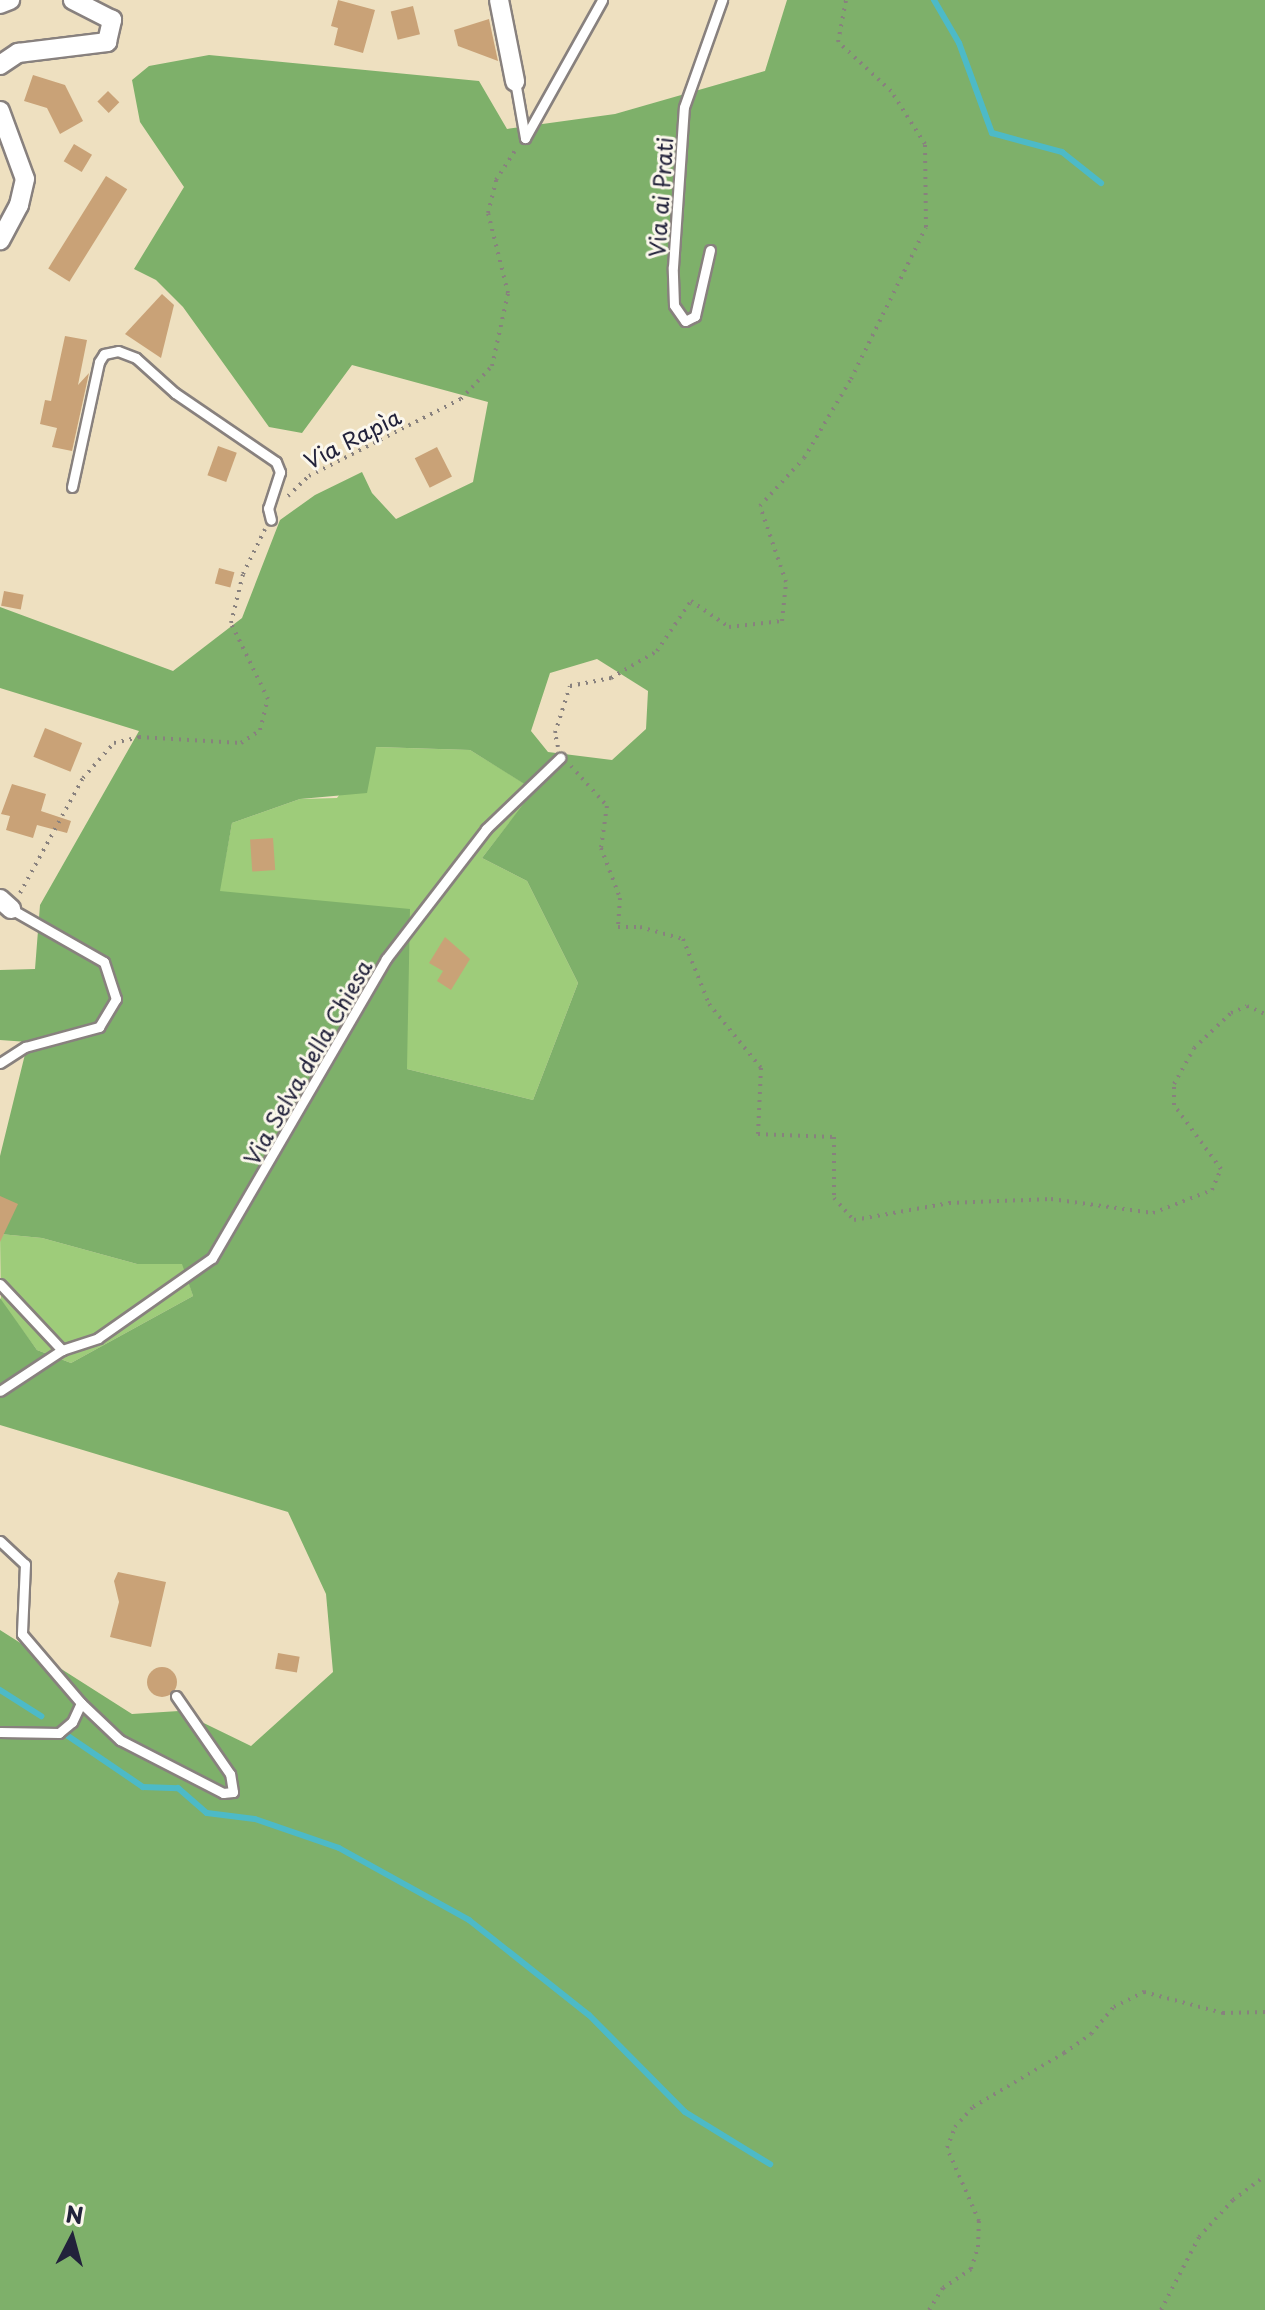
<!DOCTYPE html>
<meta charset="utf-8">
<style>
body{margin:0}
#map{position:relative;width:1265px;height:2310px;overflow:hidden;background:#eee0c0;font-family:"Playpen Sans",sans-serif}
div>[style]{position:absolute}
.green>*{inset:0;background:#9ecc7a}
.forest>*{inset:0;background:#7eb06a}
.stream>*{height:6px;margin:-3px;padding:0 3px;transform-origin:3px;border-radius:3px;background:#4dbac7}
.building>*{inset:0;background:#c9a277;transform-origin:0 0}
.round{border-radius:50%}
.path>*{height:4px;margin-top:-2px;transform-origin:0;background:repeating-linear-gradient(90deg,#88817e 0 2px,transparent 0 8px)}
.roads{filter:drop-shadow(2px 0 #88817e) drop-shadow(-2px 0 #88817e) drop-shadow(0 2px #88817e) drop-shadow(0 -2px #88817e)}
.service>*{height:9px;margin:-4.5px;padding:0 4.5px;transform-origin:4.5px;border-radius:4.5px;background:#fff}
.minor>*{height:18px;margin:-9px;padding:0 9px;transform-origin:9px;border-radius:9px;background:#fff}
span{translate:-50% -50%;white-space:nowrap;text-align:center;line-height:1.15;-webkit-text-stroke:6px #fbf7ec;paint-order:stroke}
.street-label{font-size:22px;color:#22223b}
.north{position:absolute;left:32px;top:2198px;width:80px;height:80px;-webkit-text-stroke:6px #fbf7ec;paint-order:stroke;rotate:6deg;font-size:22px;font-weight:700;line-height:32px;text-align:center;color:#22223b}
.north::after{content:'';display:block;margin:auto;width:28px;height:36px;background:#22223b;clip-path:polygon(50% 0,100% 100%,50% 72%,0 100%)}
</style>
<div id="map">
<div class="green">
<i style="clip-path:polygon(375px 747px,470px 750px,535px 790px,482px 858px,527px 881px,578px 983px,533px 1100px,407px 1069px,219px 892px,232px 823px,300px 799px,337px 798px)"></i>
<i style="clip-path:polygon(0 1234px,42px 1238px,137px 1264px,183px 1264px,193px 1296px,71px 1363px,37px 1350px,1px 1301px)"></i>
</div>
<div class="forest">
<i style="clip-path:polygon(evenodd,787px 0,1265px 0,1265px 2310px,0 2310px,0 1630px,132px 1714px,179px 1711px,251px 1746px,333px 1672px,326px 1594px,288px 1512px,0 1425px,0 1298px,37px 1350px,71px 1363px,193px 1296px,182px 1264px,137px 1264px,42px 1238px,0 1234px,0 1156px,28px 1042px,0 1040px,0 970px,35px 969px,40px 905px,139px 731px,0 688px,0 607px,173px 671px,242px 618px,280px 520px,315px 495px,362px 472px,372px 493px,396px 519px,473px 482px,488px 402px,352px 365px,302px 433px,269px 427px,183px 307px,156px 280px,134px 269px,184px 187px,140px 122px,132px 80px,149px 66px,209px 55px,479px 81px,507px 129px,615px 114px,765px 71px,787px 0,597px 659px,648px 691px,646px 729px,612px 760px,548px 752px,531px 731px,550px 673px,597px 659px,787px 0,376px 747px,470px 750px,534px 790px,482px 858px,527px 881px,578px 983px,533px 1100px,407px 1069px,410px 909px,220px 891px,232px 823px,300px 799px,367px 793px,376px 747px)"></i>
</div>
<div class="stream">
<i style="left:934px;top:0;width:50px;rotate:59.8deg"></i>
<i style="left:959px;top:43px;width:96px;rotate:69.9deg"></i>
<i style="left:992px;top:133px;width:73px;rotate:15.2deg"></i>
<i style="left:1062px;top:152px;width:50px;rotate:38.5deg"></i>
<i style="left:0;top:1690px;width:49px;rotate:32.4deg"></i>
<i style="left:68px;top:1736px;width:91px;rotate:34.2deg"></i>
<i style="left:143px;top:1787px;width:35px;rotate:2deg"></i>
<i style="left:178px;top:1788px;width:38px;rotate:41deg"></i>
<i style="left:207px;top:1813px;width:48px;rotate:7.1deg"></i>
<i style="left:255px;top:1819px;width:89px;rotate:19deg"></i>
<i style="left:339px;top:1848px;width:149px;rotate:29deg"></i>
<i style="left:469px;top:1920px;width:153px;rotate:38.4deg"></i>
<i style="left:589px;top:2015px;width:136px;rotate:45.3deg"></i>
<i style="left:685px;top:2112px;width:100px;rotate:31.5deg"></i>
</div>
<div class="building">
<i style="clip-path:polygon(338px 0,375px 10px,363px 53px,334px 45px,338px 28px,331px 26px)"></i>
<i style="left:413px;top:6px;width:29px;height:23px;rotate:76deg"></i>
<i style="clip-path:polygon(489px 19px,498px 61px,458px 46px,454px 30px)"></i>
<i style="clip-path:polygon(33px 75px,65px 85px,83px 121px,60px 134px,47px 108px,24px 101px)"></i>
<i style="left:108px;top:91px;width:16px;height:15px;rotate:45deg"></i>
<i style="left:74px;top:144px;width:21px;height:20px;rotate:31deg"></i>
<i style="left:106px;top:176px;width:25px;height:109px;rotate:32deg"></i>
<i style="clip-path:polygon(162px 294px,174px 305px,161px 358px,125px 334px)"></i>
<i style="clip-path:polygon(65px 336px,87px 340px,78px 385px,89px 373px,72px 451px,52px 447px,57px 428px,40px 424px,45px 400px,51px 401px)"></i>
<i style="left:218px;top:446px;width:20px;height:31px;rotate:20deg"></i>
<i style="left:437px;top:447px;width:33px;height:25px;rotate:63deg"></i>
<i style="left:219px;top:568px;width:16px;height:16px;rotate:15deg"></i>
<i style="left:4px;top:591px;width:20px;height:15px;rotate:11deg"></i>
<i style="left:45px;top:728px;width:40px;height:31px;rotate:22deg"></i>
<i style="clip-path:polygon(12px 784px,46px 794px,41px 811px,71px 821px,67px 833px,37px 825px,33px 838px,6px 830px,10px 816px,1px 814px)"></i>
<i style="left:273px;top:838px;width:32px;height:23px;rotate:86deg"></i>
<i style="clip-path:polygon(445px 937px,470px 959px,451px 990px,437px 981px,443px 971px,429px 963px)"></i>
<i style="clip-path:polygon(0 1196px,18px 1204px,0 1242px)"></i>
<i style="clip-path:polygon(118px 1572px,166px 1582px,151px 1647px,110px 1637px,119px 1602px,114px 1581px)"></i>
<i style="left:278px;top:1653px;width:22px;height:16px;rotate:10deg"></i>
<i class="round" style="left:147px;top:1667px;width:30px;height:30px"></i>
</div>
<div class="path">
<i style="left:288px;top:496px;width:29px;rotate:-44deg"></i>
<i style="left:309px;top:476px;width:170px;rotate:-26.9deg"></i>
<i style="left:461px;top:399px;width:45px;rotate:-46.8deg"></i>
<i style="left:492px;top:366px;width:75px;rotate:-77.6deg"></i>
<i style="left:508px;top:293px;width:82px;rotate:-104deg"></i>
<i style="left:488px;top:213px;width:34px;rotate:-76deg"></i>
<i style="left:496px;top:180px;width:38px;rotate:-57deg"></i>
<i style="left:558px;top:747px;width:14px;rotate:-102deg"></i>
<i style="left:555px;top:733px;width:49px;rotate:-72.3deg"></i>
<i style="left:570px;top:686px;width:42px;rotate:-11deg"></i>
<i style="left:611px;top:678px;width:53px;rotate:-30.4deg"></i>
<i style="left:657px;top:651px;width:60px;rotate:-55.8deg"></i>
<i style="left:691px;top:601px;width:46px;rotate:34.4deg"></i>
<i style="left:729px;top:627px;width:53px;rotate:-6.5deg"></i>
<i style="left:782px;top:621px;width:39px;rotate:-84deg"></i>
<i style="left:786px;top:582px;width:80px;rotate:-108.9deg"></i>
<i style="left:760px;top:506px;width:65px;rotate:-47.5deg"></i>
<i style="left:804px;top:458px;width:92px;rotate:-59.3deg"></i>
<i style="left:851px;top:379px;width:169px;rotate:-63.7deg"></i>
<i style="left:926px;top:227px;width:83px;rotate:-90.7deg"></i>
<i style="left:925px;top:144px;width:63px;rotate:-122.7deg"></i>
<i style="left:891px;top:91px;width:72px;rotate:-137.2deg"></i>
<i style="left:838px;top:42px;width:43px;rotate:-79.2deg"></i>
<i style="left:571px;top:766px;width:54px;rotate:48deg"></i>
<i style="left:607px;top:806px;width:42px;rotate:98.1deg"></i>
<i style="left:601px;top:848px;width:53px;rotate:69.2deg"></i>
<i style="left:620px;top:898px;width:29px;rotate:94deg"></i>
<i style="left:618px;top:927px;width:22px"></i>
<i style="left:640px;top:927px;width:45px;rotate:15.6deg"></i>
<i style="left:683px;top:939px;width:70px;rotate:68.2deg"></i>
<i style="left:709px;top:1004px;width:82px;rotate:50.9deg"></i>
<i style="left:761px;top:1068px;width:66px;rotate:92.6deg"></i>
<i style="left:758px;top:1134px;width:76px;rotate:2.3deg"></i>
<i style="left:834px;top:1137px;width:61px;rotate:90deg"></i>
<i style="left:834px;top:1198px;width:30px;rotate:48deg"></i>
<i style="left:854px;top:1220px;width:97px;rotate:-10.1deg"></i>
<i style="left:949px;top:1203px;width:102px;rotate:-2.2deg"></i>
<i style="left:1051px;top:1199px;width:103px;rotate:7.8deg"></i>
<i style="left:1153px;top:1213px;width:63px;rotate:-21.3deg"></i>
<i style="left:1212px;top:1190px;width:23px;rotate:-67deg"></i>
<i style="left:1221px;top:1169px;width:79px;rotate:-126.3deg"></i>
<i style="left:1174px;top:1105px;width:21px;rotate:-90deg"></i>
<i style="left:1174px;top:1084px;width:41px;rotate:-60.9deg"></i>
<i style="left:1194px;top:1048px;width:51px;rotate:-43.4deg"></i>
<i style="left:1231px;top:1013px;width:17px;rotate:-24deg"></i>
<i style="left:1247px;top:1006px;width:20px;rotate:24deg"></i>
<i style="left:20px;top:893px;width:131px;rotate:-61.3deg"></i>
<i style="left:83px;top:778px;width:47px;rotate:-48.5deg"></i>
<i style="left:114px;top:743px;width:26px;rotate:-13deg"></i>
<i style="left:139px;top:737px;width:102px;rotate:3.4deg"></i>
<i style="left:241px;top:743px;width:23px;rotate:-34deg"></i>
<i style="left:260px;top:730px;width:32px;rotate:-76deg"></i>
<i style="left:268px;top:699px;width:85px;rotate:-116deg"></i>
<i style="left:231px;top:623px;width:50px;rotate:-76.2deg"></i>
<i style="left:243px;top:574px;width:50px;rotate:-63.9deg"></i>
<i style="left:929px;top:2310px;width:26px;rotate:-58deg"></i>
<i style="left:943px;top:2288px;width:34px;rotate:-34deg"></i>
<i style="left:971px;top:2269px;width:23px;rotate:-72deg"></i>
<i style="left:978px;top:2247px;width:26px;rotate:-88deg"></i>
<i style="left:979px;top:2221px;width:80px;rotate:-113.7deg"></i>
<i style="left:947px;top:2148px;width:22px;rotate:-69deg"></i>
<i style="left:955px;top:2127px;width:27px;rotate:-48deg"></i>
<i style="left:973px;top:2107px;width:106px;rotate:-30.7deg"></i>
<i style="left:1064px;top:2053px;width:33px;rotate:-35deg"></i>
<i style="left:1091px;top:2034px;width:35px;rotate:-50deg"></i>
<i style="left:1114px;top:2007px;width:34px;rotate:-27deg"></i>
<i style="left:1144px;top:1992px;width:82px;rotate:14.9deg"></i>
<i style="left:1223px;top:2013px;width:42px;rotate:-1.4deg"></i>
<i style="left:1161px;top:2310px;width:82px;rotate:-62.5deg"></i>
<i style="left:1199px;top:2237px;width:50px;rotate:-47.4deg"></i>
<i style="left:1233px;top:2200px;width:40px;rotate:-37deg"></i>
</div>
<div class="roads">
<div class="service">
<i style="left:515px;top:81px;width:58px;rotate:80deg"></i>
<i style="left:525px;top:138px;width:158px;rotate:-60.8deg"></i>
<i style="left:710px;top:250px;width:68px;rotate:102.8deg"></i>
<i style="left:695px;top:316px;width:11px;rotate:153deg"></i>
<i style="left:685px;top:321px;width:19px;rotate:-125deg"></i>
<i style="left:674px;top:305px;width:38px;rotate:-92deg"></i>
<i style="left:673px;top:267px;width:160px;rotate:-86.1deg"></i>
<i style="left:684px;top:107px;width:114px;rotate:-70.4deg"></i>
<i style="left:72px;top:487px;width:128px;rotate:-77.8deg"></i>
<i style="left:99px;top:362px;width:9px;rotate:-58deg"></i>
<i style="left:104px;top:354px;width:14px;rotate:-12deg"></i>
<i style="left:118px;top:351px;width:19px;rotate:21deg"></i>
<i style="left:136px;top:358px;width:52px;rotate:41.9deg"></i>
<i style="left:175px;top:393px;width:122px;rotate:34.3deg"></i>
<i style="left:276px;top:462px;width:11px;rotate:68deg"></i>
<i style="left:280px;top:472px;width:38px;rotate:108deg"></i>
<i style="left:268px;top:508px;width:12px;rotate:76deg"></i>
<i style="left:0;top:1063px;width:30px;rotate:-33deg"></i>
<i style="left:25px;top:1047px;width:77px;rotate:-15.1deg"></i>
<i style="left:99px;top:1027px;width:33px;rotate:-59deg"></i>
<i style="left:116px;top:999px;width:39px;rotate:-108deg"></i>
<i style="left:104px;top:962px;width:107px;rotate:-150.3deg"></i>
<i style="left:0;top:1284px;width:91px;rotate:46.8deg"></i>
<i style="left:62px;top:1350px;width:74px;rotate:146.5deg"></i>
<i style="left:62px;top:1350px;width:38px;rotate:-18deg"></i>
<i style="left:98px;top:1338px;width:139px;rotate:-35.1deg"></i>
<i style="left:212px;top:1258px;width:346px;rotate:-59.8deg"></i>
<i style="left:386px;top:959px;width:164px;rotate:-52.4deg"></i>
<i style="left:486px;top:829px;width:103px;rotate:-43.8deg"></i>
<i style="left:0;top:1541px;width:34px;rotate:43deg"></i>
<i style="left:25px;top:1564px;width:70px;rotate:92.5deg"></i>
<i style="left:22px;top:1634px;width:91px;rotate:49.5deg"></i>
<i style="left:81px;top:1703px;width:21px;rotate:115deg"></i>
<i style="left:72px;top:1722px;width:17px;rotate:140deg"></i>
<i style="left:59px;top:1733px;width:59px;rotate:-179deg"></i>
<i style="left:81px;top:1703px;width:54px;rotate:43.5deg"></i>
<i style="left:120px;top:1740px;width:116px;rotate:27.2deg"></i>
<i style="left:223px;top:1793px;width:10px;rotate:-6deg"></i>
<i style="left:233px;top:1792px;width:18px;rotate:-99deg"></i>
<i style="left:230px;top:1774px;width:95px;rotate:-124.7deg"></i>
</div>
<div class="minor">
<i style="left:499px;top:0;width:83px;rotate:78.8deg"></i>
<i style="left:0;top:4px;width:11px;rotate:-22deg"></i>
<i style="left:0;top:65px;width:22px;rotate:-34deg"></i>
<i style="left:18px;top:53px;width:90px;rotate:-7deg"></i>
<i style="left:107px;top:42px;width:23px;rotate:-77deg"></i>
<i style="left:112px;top:20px;width:44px;rotate:-152.9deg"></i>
<i style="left:0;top:111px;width:72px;rotate:69.8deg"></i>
<i style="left:25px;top:179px;width:27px;rotate:103deg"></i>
<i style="left:19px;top:205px;width:40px;rotate:118deg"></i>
<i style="left:0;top:899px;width:15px;rotate:42deg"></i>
</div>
</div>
<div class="street-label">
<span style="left:660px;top:197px;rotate:-86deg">Via ai Prati</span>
<span style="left:352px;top:438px;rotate:-27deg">Via Rapìa</span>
<span style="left:307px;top:1062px;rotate:-60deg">Via Selva della Chiesa</span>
</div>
<div class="north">N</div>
</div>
